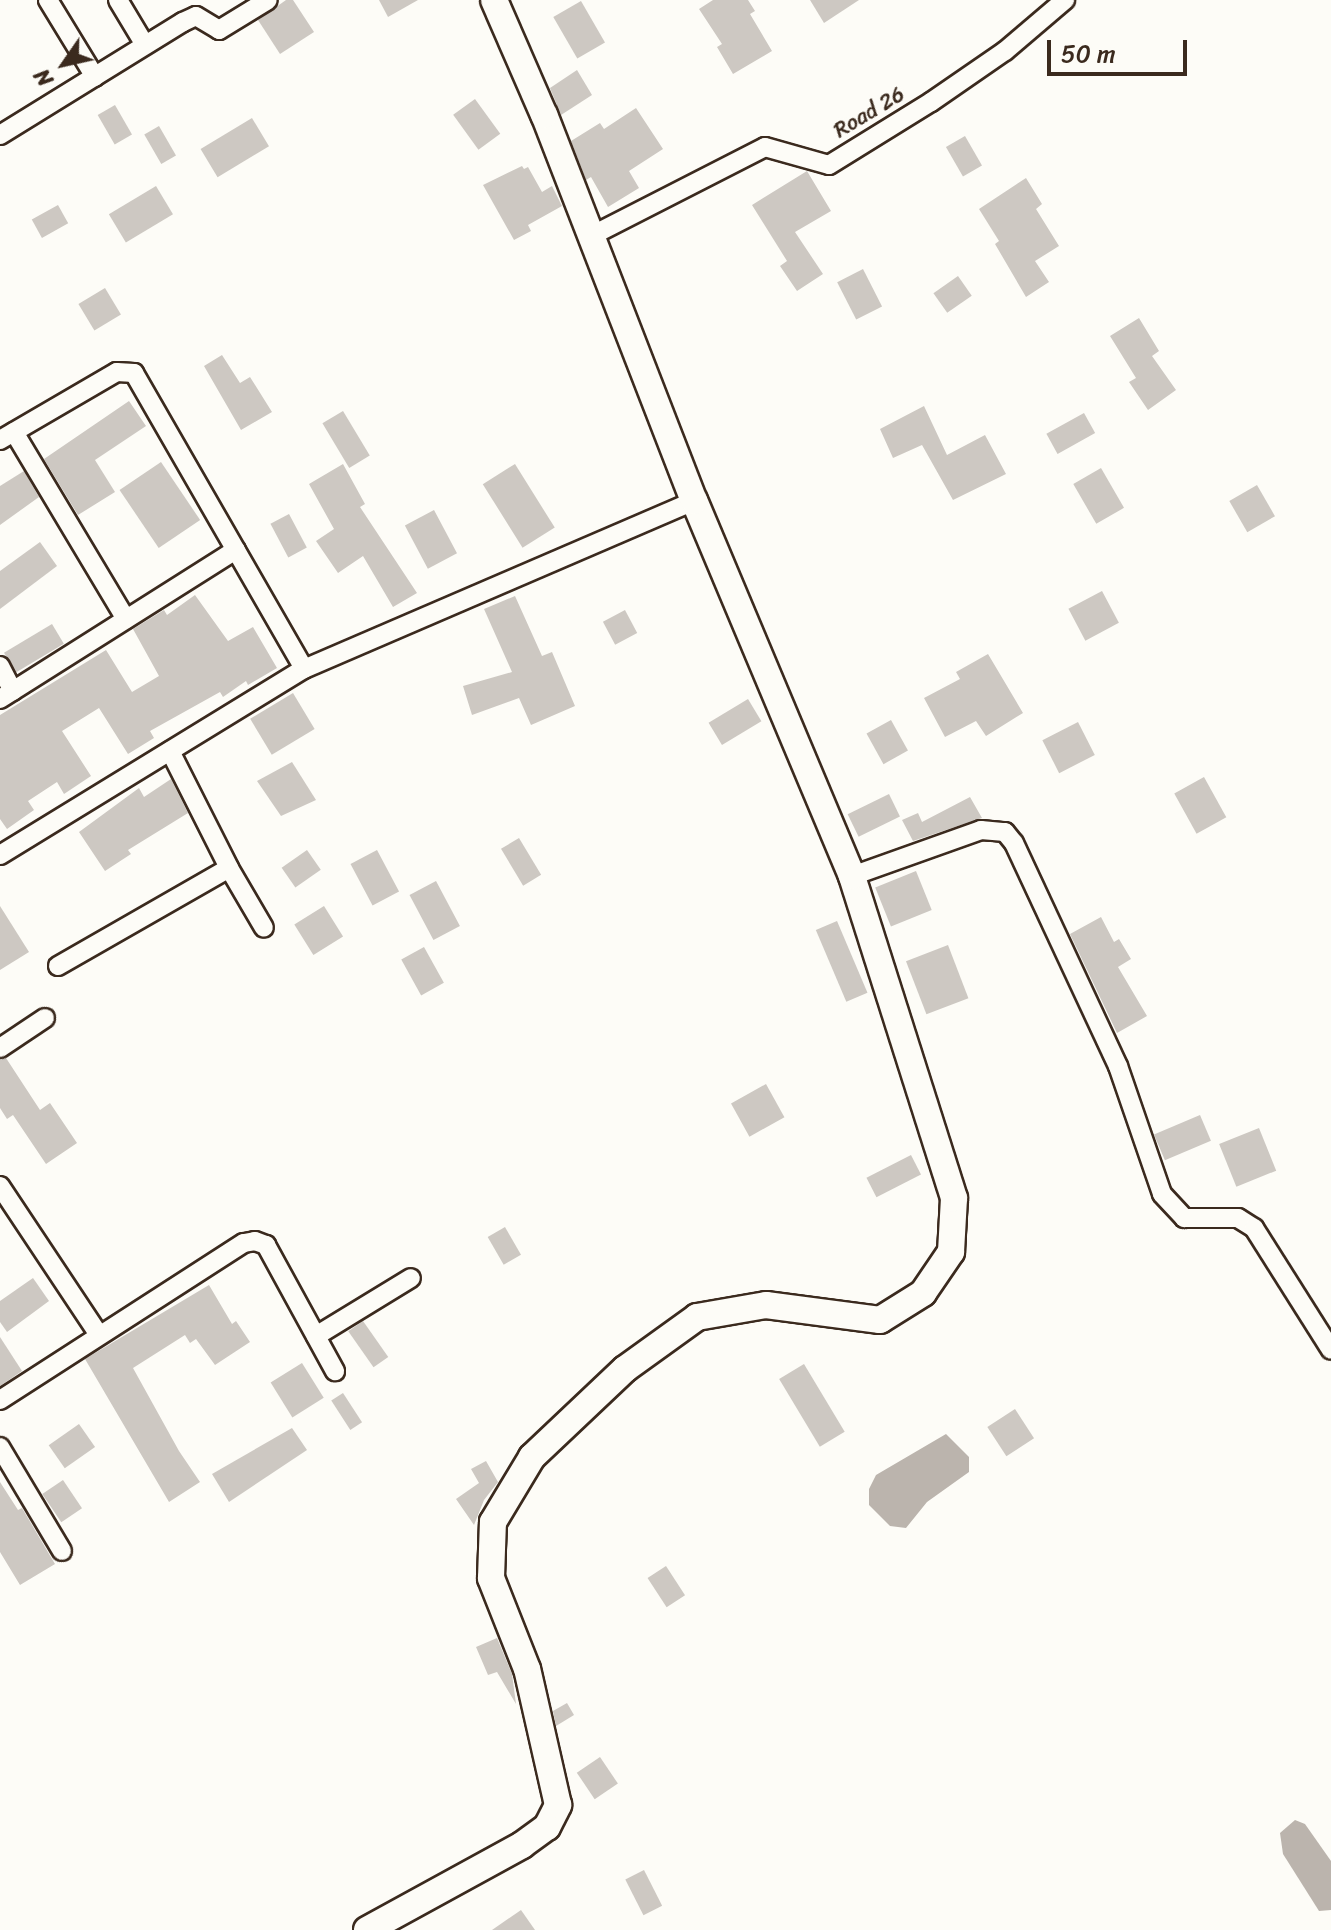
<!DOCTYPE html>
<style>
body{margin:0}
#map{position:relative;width:1331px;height:1930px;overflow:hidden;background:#fdfcf7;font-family:Sriracha,sans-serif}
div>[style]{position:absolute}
.water>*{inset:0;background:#bbb4ad}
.building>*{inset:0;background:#cdc8c2;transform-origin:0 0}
.roads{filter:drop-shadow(2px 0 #3b2a1e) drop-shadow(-2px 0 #3b2a1e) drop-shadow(0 2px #3b2a1e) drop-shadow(0 -2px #3b2a1e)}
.minor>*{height:18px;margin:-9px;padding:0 9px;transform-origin:9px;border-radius:9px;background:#fdfcf7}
.secondary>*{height:26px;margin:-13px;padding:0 13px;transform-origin:13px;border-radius:13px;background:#fdfcf7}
span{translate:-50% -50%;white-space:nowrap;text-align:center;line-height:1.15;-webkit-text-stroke:6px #fdfcf7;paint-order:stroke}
.street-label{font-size:22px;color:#3b2a1e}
.north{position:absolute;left:24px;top:24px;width:80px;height:80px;-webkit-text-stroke:6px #fdfcf7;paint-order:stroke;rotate:236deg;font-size:22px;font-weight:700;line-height:32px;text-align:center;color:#3b2a1e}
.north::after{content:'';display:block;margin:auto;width:28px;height:36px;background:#3b2a1e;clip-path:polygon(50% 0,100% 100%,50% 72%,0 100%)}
.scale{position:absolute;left:1047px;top:40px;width:140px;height:36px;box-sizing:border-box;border:4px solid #3b2a1e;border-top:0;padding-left:10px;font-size:24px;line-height:28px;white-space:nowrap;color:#3b2a1e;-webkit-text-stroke:6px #fdfcf7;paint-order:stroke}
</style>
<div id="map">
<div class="water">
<i style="clip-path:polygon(946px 1434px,969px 1457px,969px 1472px,927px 1502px,906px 1528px,890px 1526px,869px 1505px,869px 1489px,876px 1475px)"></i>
<i style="clip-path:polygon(1295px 1820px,1305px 1824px,1331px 1861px,1331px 1910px,1319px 1911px,1283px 1854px,1280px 1833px)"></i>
</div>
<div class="building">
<i style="clip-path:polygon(286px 0,293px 0,314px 32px,280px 54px,258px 20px)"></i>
<i style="clip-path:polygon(379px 0,418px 0,388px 17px)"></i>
<i style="clip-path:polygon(713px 0,748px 0,755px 11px,750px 14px,772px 51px,733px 74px,717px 47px,722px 44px,699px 9px)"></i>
<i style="clip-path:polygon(810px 0,859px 0,824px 23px)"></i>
<i style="left:581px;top:1px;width:48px;height:32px;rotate:60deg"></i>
<i style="clip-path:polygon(577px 70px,592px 95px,561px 115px,550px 88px)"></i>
<i style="left:475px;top:99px;width:43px;height:27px;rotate:54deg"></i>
<i style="left:115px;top:105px;width:34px;height:20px;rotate:60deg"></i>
<i style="clip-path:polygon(636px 108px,663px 149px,629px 171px,639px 188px,608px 207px,591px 177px,586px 180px,571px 141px,600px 123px,604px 129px)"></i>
<i style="left:252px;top:118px;width:33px;height:60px;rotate:59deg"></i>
<i style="left:159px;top:126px;width:34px;height:17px;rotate:60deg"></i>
<i style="left:965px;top:136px;width:34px;height:22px;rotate:60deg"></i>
<i style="clip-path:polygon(522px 166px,524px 169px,528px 167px,542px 192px,552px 186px,562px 206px,528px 225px,531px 231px,514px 240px,483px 185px)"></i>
<i style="clip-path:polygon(807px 171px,831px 211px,795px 232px,823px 274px,797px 291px,780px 266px,787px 261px,752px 205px)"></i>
<i style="clip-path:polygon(1026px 178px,1042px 204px,1036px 209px,1059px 246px,1035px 261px,1049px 282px,1026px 297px,995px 244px,999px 241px,979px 209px)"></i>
<i style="left:156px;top:186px;width:33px;height:55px;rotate:59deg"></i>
<i style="left:58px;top:205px;width:21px;height:30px;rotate:61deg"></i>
<i style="left:863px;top:269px;width:42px;height:29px;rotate:63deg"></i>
<i style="left:958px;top:276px;width:24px;height:30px;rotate:55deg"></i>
<i style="left:105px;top:288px;width:31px;height:31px;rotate:59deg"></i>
<i style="clip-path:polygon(1139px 318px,1159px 351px,1152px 356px,1176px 390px,1148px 410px,1129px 382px,1136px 378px,1110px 336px)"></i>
<i style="clip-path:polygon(222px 355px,240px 383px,250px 377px,272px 412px,241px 430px,204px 366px)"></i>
<i style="clip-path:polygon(129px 401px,146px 426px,95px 460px,115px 492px,78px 515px,44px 459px)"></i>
<i style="clip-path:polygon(924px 406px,947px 455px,985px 435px,1006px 474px,953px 500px,922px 445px,893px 458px,880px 429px)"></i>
<i style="left:343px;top:411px;width:52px;height:24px;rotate:59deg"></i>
<i style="left:1084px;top:413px;width:23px;height:43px;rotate:61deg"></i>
<i style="left:161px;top:462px;width:70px;height:50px;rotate:56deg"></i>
<i style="clip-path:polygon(343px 464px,365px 504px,360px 507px,417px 593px,393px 607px,363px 556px,338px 573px,316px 541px,334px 529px,309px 484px)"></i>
<i style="left:515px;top:464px;width:75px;height:38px;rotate:58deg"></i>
<i style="left:1101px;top:468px;width:46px;height:32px;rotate:60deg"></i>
<i style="clip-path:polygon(24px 471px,39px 497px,0 525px,0 486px)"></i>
<i style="left:1257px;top:485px;width:36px;height:32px;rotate:60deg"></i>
<i style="left:434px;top:510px;width:49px;height:33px;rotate:62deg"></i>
<i style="left:289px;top:514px;width:38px;height:21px;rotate:62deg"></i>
<i style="clip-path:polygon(40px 542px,57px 566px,0 609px,0 571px)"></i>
<i style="left:1102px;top:591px;width:36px;height:38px;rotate:62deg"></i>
<i style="clip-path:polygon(195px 595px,228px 641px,253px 627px,277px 668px,248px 685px,246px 681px,223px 697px,220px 692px,150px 731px,154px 738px,128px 754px,99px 708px,62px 731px,91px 776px,64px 794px,57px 782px,28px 801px,34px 810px,7px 829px,0 819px,0 715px,106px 650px,132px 692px,159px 676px,133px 629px,164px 610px,167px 615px)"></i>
<i style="clip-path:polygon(515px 596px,542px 656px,552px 652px,575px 706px,531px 725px,519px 698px,472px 715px,463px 686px,512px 672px,484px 609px)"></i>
<i style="left:625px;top:610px;width:26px;height:25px;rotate:62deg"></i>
<i style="left:52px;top:624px;width:23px;height:56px;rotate:59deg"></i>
<i style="clip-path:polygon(988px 654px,1023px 713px,986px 736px,976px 721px,945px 737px,924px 698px,960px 679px,956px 672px)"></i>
<i style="left:293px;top:693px;width:42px;height:50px;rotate:59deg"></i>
<i style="left:748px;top:699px;width:26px;height:46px;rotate:59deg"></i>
<i style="left:891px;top:720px;width:35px;height:28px;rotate:61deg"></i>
<i style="left:1078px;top:722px;width:37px;height:40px;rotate:63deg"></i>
<i style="clip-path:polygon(292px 762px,316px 800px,281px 816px,257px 781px)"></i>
<i style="left:1204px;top:777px;width:46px;height:34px;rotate:61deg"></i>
<i style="clip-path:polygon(171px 779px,188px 813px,128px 850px,131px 854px,105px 871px,79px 832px,139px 788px,144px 797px)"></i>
<i style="left:889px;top:794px;width:25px;height:46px;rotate:64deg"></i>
<i style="clip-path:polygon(970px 797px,982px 818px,913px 841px,902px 820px,918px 813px,922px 822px)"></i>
<i style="left:519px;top:838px;width:43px;height:21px;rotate:59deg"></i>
<i style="left:307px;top:850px;width:24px;height:31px;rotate:55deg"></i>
<i style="left:377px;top:850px;width:47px;height:30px;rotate:62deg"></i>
<i style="left:916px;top:871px;width:42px;height:44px;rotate:68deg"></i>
<i style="left:436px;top:881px;width:51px;height:30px;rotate:62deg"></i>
<i style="clip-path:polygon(0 906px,29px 952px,0 970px)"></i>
<i style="left:324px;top:906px;width:36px;height:35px;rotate:58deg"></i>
<i style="clip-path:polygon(1101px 917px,1114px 942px,1119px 939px,1131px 959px,1118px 967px,1147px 1016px,1117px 1033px,1070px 934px)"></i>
<i style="left:837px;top:921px;width:78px;height:23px;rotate:67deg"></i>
<i style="left:948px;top:945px;width:57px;height:45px;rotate:69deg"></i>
<i style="left:424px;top:947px;width:41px;height:26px;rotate:61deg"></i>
<i style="clip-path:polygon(6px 1058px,40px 1110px,50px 1103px,77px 1143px,46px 1164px,13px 1115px,7px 1119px,0 1108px,0 1060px)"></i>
<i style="left:766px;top:1084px;width:38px;height:40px;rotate:61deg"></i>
<i style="left:1200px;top:1115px;width:28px;height:50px;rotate:67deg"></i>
<i style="left:1259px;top:1128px;width:46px;height:43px;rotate:68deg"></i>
<i style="left:911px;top:1155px;width:22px;height:50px;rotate:63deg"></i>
<i style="left:505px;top:1227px;width:32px;height:20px;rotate:60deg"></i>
<i style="clip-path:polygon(33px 1278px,49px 1301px,7px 1332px,0 1322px,0 1301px)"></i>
<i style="clip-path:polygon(209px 1285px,232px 1324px,236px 1321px,250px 1342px,215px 1365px,196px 1339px,190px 1343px,185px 1335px,133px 1368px,179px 1451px,200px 1482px,169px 1502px,85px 1359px)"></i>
<i style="left:363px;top:1321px;width:44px;height:18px;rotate:55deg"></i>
<i style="clip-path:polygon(0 1337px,22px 1371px,0 1386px)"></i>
<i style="left:302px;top:1363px;width:41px;height:37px;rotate:58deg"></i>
<i style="left:804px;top:1364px;width:79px;height:29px;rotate:59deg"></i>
<i style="left:343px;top:1393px;width:35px;height:14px;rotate:57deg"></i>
<i style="left:1015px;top:1409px;width:35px;height:33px;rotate:57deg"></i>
<i style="left:79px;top:1424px;width:28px;height:37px;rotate:55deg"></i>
<i style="clip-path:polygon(292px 1428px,307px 1450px,229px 1502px,212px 1474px)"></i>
<i style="clip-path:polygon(486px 1461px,498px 1482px,484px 1500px,474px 1525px,456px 1499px,479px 1483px,471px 1469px)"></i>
<i style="left:63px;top:1480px;width:34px;height:25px;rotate:56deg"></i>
<i style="clip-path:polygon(0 1482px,18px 1510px,22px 1508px,55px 1564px,20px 1585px,0 1552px)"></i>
<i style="left:666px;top:1566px;width:35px;height:22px;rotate:57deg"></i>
<i style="clip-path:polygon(497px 1638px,512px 1674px,516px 1704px,497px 1672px,488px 1675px,476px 1647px)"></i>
<i style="clip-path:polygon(567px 1703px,574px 1715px,556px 1726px,553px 1711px)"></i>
<i style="left:600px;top:1757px;width:32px;height:28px;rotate:56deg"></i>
<i style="left:644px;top:1870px;width:40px;height:21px;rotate:63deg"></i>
<i style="clip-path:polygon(521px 1910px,535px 1930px,492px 1930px)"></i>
</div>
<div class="roads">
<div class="minor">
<i style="left:48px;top:0;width:90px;rotate:58.6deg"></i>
<i style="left:118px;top:0;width:52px;rotate:59deg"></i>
<i style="left:0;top:135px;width:215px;rotate:-31.7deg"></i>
<i style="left:183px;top:22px;width:14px;rotate:-25deg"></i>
<i style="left:196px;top:16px;width:27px;rotate:31deg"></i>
<i style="left:219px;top:30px;width:57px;rotate:-31.5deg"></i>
<i style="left:591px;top:236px;width:195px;rotate:-27.1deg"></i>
<i style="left:765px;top:147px;width:66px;rotate:15.7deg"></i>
<i style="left:829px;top:165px;width:120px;rotate:-31.7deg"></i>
<i style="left:931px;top:102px;width:90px;rotate:-34.6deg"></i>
<i style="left:1005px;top:51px;width:79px;rotate:-40.4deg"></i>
<i style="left:14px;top:432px;width:218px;rotate:59.1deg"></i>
<i style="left:0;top:440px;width:135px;rotate:-30.2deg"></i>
<i style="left:117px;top:372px;width:17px;rotate:3deg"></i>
<i style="left:134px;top:373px;width:341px;rotate:60.1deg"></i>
<i style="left:0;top:666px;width:28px;rotate:63deg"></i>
<i style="left:0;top:699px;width:279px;rotate:-32.3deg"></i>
<i style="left:170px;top:751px;width:131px;rotate:63.2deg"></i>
<i style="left:229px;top:868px;width:69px;rotate:59.7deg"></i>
<i style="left:0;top:855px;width:356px;rotate:-31.5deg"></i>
<i style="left:304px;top:669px;width:425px;rotate:-23.3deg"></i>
<i style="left:852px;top:876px;width:137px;rotate:-19.6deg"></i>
<i style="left:981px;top:830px;width:24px;rotate:5deg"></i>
<i style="left:1005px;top:832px;width:14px;rotate:51deg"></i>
<i style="left:1014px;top:843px;width:246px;rotate:65deg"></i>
<i style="left:1118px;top:1066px;width:135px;rotate:71deg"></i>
<i style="left:1162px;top:1194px;width:33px;rotate:47deg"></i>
<i style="left:1184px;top:1218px;width:54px"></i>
<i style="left:1238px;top:1218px;width:19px;rotate:32deg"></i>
<i style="left:1254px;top:1228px;width:144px;rotate:57.7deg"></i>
<i style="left:58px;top:966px;width:197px;rotate:-29.8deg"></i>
<i style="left:0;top:1048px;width:54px;rotate:-33.7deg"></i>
<i style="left:0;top:1186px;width:179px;rotate:56.4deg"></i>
<i style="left:316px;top:1336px;width:111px;rotate:-31.4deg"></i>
<i style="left:0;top:1400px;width:290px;rotate:-32.8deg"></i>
<i style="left:244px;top:1243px;width:11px;rotate:-10deg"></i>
<i style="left:255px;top:1241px;width:12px;rotate:20deg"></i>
<i style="left:266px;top:1245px;width:144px;rotate:61.3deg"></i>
<i style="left:0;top:1447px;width:121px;rotate:59.2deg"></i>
</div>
<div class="secondary">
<i style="left:367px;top:1930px;width:177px;rotate:-28.7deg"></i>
<i style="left:522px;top:1845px;width:31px;rotate:-36deg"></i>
<i style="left:547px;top:1827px;width:25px;rotate:-63deg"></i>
<i style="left:558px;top:1805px;width:139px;rotate:-102.8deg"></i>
<i style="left:527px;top:1669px;width:98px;rotate:-111.6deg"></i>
<i style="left:491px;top:1578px;width:56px;rotate:-88deg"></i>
<i style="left:493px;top:1522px;width:76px;rotate:-59deg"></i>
<i style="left:532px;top:1457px;width:128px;rotate:-43.4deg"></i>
<i style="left:625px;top:1369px;width:89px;rotate:-35.8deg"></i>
<i style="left:697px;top:1317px;width:70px;rotate:-9.9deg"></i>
<i style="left:766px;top:1305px;width:115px;rotate:7.5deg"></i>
<i style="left:880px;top:1320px;width:51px;rotate:-32.1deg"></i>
<i style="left:923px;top:1293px;width:50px;rotate:-55.7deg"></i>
<i style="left:951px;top:1252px;width:54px;rotate:-86.8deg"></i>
<i style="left:954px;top:1198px;width:338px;rotate:-107.6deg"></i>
<i style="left:852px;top:876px;width:407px;rotate:-112.8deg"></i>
<i style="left:694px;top:501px;width:414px;rotate:-111.2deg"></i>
<i style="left:544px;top:115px;width:125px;rotate:-113.5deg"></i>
</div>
</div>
<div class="street-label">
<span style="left:869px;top:112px;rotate:-31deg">Road 26</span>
</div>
<div class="north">N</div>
<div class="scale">50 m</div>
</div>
